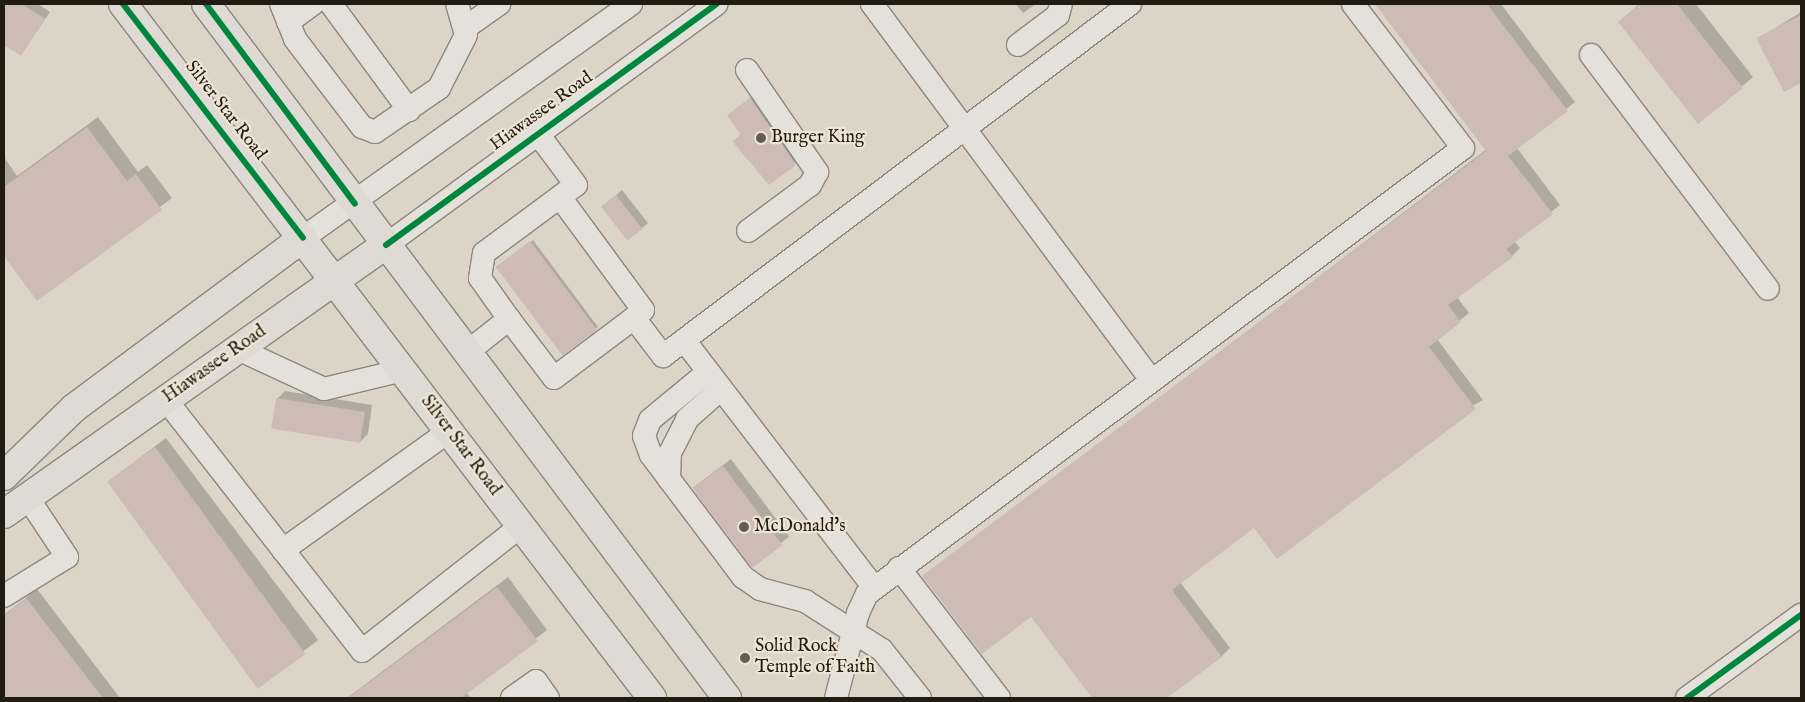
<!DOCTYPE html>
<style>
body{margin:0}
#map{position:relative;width:1805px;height:702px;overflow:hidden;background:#dcd4c7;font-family:"IM FELL English",serif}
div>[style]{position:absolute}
.shadow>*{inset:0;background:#0003;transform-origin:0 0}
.building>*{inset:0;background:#ccbcb5;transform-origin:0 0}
.roads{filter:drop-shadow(1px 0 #8d877e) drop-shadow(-1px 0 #8d877e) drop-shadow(0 1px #8d877e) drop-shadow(0 -1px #8d877e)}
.minor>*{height:22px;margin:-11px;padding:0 11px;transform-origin:11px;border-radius:11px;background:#e4e0da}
.major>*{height:28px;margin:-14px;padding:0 14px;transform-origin:14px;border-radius:14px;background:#dfdbd4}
.cycleway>*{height:6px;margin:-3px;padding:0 3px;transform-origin:3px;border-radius:3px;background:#00873e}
.dots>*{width:14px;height:14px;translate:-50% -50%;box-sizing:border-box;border:2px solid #eee4d5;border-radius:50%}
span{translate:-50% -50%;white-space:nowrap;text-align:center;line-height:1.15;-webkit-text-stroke:4.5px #eee4d5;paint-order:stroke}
.street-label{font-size:18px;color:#221b11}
.poi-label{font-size:18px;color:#221b11}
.left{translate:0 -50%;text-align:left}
.frame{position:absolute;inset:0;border:5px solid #221b11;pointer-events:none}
</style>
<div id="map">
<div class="shadow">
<i style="clip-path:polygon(4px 4px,38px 4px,50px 12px,21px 54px,7px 45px,4px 48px)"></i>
<i style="clip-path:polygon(1016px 4px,1036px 4px,1023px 13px)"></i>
<i style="clip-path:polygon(1377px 4px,1501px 4px,1575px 102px,1517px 148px,1560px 205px,1514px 241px,1520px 248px,1512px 256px,1457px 297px,1469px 313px,1437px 339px,1483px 400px,1254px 526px,1180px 582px,1230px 648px,1222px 656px,1165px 698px,1094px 698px,1031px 616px,924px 577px,1487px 149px)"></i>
<i style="clip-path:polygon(1639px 4px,1696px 4px,1753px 77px,1699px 122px,1619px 22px)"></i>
<i style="clip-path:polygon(1801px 12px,1801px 82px,1784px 90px,1758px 39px)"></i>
<i style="clip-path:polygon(759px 91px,803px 156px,770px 183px,734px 142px,741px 134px,728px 116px)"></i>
<i style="clip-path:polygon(98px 117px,138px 172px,147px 165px,172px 198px,37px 299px,4px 253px,4px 157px,17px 176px)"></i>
<i style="clip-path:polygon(622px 190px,648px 223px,642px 228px,608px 202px)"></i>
<i style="clip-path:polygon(533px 240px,598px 327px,595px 329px,500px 265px)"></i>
<i style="clip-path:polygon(285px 391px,372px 405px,368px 434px,360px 442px,277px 399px)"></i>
<i style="left:166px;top:438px;width:253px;height:72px;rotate:53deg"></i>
<i style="left:731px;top:459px;width:97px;height:48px;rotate:53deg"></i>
<i style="clip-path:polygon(508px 577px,547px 630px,466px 692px,471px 698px,347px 698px)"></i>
<i style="clip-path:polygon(37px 589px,120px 698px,4px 698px,4px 615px)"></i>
</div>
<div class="building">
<i style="clip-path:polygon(4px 4px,22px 4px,45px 19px,21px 56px,4px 45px)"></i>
<i style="clip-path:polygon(1375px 4px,1487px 4px,1568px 111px,1508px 156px,1553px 214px,1506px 249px,1513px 257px,1448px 305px,1461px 322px,1429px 347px,1476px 409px,1277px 559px,1254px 528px,1172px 590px,1222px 657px,1167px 698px,1092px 698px,1031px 617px,982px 654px,922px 576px,1486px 151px)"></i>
<i style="clip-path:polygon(1640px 4px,1677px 4px,1743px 88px,1698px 124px,1618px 22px)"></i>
<i style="clip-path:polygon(1801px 15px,1801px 83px,1784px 92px,1756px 38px)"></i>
<i style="clip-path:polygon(750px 98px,796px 165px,769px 185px,732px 141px,741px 135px,727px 115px)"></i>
<i style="clip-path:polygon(87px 127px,127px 181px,136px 174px,162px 210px,37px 301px,4px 256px,4px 187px)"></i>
<i style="left:616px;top:195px;width:43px;height:19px;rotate:52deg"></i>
<i style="left:530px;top:241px;width:111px;height:43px;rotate:53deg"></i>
<i style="left:276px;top:398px;width:90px;height:31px;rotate:9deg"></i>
<i style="left:155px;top:447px;width:256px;height:59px;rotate:54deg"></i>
<i style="left:723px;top:466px;width:99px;height:38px;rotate:53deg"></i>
<i style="clip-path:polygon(497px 587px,538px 641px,461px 698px,348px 698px)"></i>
<i style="clip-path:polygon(26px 598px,103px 698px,4px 698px,4px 616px)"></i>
</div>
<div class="roads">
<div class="minor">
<i style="left:281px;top:4px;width:38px;rotate:68deg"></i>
<i style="left:295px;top:39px;width:111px;rotate:52.7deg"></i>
<i style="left:362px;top:127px;width:14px;rotate:21deg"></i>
<i style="left:375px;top:132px;width:78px;rotate:-34.5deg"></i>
<i style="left:439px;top:88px;width:59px;rotate:-63deg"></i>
<i style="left:466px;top:35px;width:32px;rotate:-106deg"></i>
<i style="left:331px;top:4px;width:132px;rotate:53.7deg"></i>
<i style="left:872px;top:4px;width:468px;rotate:53.4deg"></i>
<i style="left:288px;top:22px;width:31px;rotate:-36deg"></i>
<i style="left:465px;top:28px;width:42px;rotate:-35.2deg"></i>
<i style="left:1018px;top:45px;width:50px;rotate:-36.9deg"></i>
<i style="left:1058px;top:15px;width:11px;rotate:-75deg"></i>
<i style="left:1591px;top:55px;width:293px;rotate:52.9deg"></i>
<i style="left:747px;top:70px;width:124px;rotate:55.5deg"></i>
<i style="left:817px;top:172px;width:15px;rotate:118deg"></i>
<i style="left:810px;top:185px;width:77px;rotate:143.4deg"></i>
<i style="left:560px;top:197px;width:140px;rotate:53.7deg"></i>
<i style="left:643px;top:310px;width:12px;rotate:138deg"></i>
<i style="left:303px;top:238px;width:403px;rotate:-35.5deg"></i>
<i style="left:386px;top:245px;width:409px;rotate:-36.1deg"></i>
<i style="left:509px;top:319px;width:74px;rotate:52.7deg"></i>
<i style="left:554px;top:378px;width:100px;rotate:-36.9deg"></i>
<i style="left:634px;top:318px;width:48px;rotate:52.7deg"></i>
<i style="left:663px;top:356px;width:585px;rotate:-37.01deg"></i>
<i style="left:684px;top:340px;width:312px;rotate:52.5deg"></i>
<i style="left:238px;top:349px;width:95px;rotate:24.9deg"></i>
<i style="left:324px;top:389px;width:81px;rotate:-13.5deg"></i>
<i style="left:466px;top:353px;width:55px;rotate:-38.3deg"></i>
<i style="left:509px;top:319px;width:50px;rotate:-125.3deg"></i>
<i style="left:480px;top:278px;width:25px;rotate:-81deg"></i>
<i style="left:484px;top:253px;width:114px;rotate:-36.5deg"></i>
<i style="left:576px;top:185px;width:64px;rotate:-126.7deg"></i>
<i style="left:708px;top:372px;width:75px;rotate:140.4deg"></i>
<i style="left:650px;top:420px;width:17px;rotate:111deg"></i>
<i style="left:644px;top:436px;width:20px;rotate:70deg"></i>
<i style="left:651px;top:455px;width:153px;rotate:53deg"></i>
<i style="left:743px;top:577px;width:21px;rotate:35deg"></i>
<i style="left:760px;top:589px;width:47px;rotate:14.9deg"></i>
<i style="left:805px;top:601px;width:91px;rotate:32.5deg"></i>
<i style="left:882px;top:650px;width:61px;rotate:51.6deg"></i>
<i style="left:166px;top:400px;width:318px;rotate:52deg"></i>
<i style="left:362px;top:651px;width:202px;rotate:-38.2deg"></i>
<i style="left:669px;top:479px;width:26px;rotate:-88deg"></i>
<i style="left:670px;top:453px;width:38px;rotate:-63deg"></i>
<i style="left:687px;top:419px;width:45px;rotate:-41.4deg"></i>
<i style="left:283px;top:550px;width:204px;rotate:-35.6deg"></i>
<i style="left:899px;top:568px;width:164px;rotate:52.4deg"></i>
<i style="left:4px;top:596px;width:74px;rotate:-31.8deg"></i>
<i style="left:67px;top:557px;width:71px;rotate:-123.5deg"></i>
<i style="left:512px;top:698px;width:29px;rotate:-35deg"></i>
<i style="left:536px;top:681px;width:21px;rotate:55deg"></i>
<i style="left:836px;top:698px;width:88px;rotate:-75.5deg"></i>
<i style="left:858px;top:613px;width:21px;rotate:-65deg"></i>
<i style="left:867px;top:594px;width:744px;rotate:-36.81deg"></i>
<i style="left:1463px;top:148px;width:181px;rotate:-127.4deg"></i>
<i style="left:1687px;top:698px;width:141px;rotate:-36.1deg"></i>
</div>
<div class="major">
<i style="left:123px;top:4px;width:873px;rotate:52.68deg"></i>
<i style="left:206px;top:4px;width:868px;rotate:53.1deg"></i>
<i style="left:4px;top:476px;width:98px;rotate:-44.2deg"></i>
<i style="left:74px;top:408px;width:285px;rotate:-36.6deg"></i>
<i style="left:4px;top:514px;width:467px;rotate:-35.2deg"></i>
</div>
</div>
<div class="cycleway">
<i style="left:123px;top:4px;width:295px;rotate:52.4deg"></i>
<i style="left:206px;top:4px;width:249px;rotate:53.3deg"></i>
<i style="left:386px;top:245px;width:409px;rotate:-36.1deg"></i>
<i style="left:1687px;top:698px;width:141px;rotate:-36.1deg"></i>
</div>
<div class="dots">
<i style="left:761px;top:138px;background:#635c51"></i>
<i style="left:744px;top:527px;background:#635c51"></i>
<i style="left:745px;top:658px;background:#635c51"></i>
</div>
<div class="street-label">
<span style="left:225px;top:111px;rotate:52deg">Silver Star Road</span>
<span style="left:542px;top:112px;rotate:-36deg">Hiawassee Road</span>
<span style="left:215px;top:365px;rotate:-35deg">Hiawassee Road</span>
<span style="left:460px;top:446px;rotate:53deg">Silver Star Road</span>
</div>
<div class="poi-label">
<span class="left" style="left:771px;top:138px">Burger King</span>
<span class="left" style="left:754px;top:527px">McDonald's</span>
<span class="left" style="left:755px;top:658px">Solid Rock<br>Temple of Faith</span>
</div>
<div class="frame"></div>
</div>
